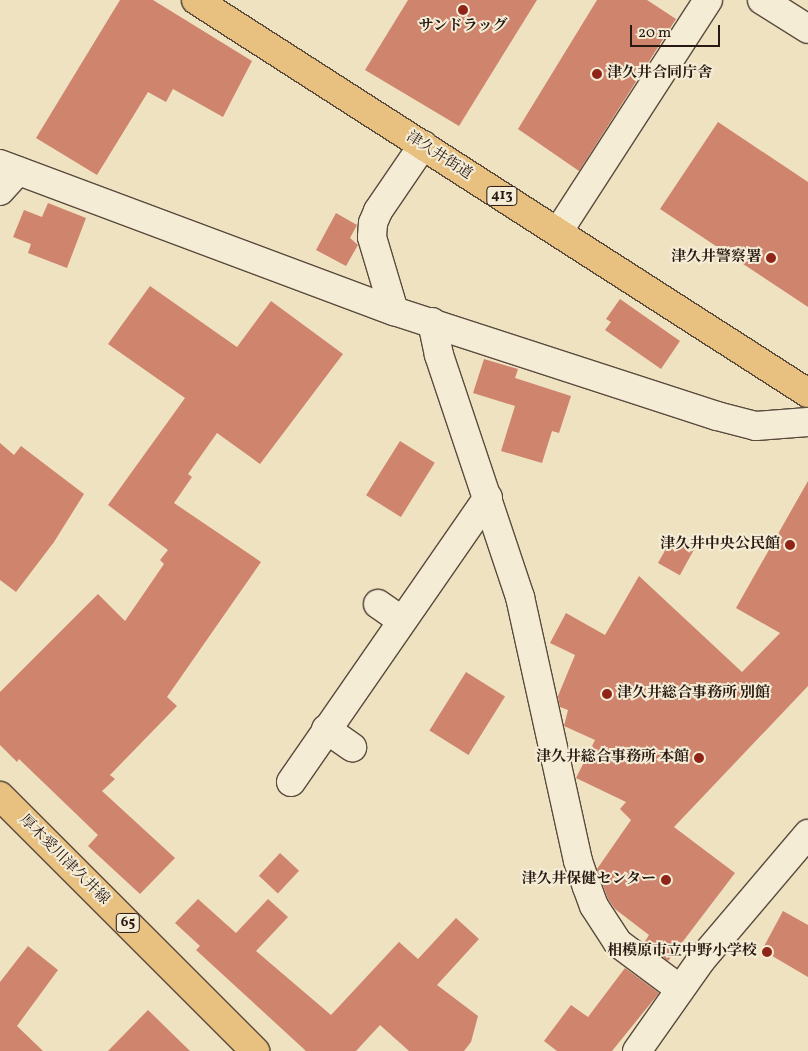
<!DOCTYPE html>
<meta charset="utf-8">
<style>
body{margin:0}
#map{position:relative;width:808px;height:1051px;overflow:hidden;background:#efe2c0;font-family:Vollkorn,"Noto Serif JP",serif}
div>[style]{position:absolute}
.building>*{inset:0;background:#cf846e;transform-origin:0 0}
.roads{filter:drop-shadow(1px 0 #5a4b3e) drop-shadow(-1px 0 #5a4b3e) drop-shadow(0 1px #5a4b3e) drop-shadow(0 -1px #5a4b3e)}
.minor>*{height:28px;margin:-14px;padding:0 14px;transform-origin:14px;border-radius:14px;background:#f5ecd6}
.major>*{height:28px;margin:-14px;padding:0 14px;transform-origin:14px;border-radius:14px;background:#e8c180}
.highway>*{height:28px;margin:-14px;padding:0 14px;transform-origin:14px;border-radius:14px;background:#e8c180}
.dots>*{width:14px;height:14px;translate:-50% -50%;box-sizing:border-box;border:2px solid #f5ecd6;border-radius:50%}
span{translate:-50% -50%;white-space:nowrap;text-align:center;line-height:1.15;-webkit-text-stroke:4px #f5ecd6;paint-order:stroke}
.shield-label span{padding:1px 4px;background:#f5ecd6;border:1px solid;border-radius:4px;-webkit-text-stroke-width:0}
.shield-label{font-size:14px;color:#281912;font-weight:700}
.poi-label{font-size:15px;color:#281912;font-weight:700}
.left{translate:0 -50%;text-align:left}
.right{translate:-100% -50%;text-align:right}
.street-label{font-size:15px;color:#281912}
.scale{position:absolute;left:630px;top:25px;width:90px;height:22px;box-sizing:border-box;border:2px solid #281912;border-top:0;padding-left:6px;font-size:15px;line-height:18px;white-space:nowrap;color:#281912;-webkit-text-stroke:4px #f5ecd6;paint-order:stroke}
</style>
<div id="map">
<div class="building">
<i style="clip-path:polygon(120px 0,153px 0,252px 61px,223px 117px,173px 89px,166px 102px,148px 92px,97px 175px,36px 138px)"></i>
<i style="clip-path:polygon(408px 0,537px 0,459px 126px,365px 70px)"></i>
<i style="clip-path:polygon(597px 0,647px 0,676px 19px,579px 171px,518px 129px)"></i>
<i style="clip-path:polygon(718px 122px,808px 182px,808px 307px,660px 209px)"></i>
<i style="clip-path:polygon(48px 203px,86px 218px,67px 268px,28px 253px,31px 244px,13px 237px,24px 210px,42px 217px)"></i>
<i style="clip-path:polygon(336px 213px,357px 225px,350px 238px,358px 245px,346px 266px,316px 250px)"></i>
<i style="clip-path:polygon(150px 286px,237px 347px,271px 301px,343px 354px,260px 464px,217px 433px,188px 474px,192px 477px,174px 503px,261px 562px,167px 697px,177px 706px,110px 775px,115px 779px,102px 791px,175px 858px,140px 894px,88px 846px,98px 835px,19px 759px,17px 762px,0 745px,0 692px,98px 594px,125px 621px,164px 564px,160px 560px,168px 550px,108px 505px,185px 398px,108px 344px)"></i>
<i style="clip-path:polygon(620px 299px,680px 341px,661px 369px,605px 330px,611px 322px,606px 319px)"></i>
<i style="clip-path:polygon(484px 359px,518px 369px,515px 378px,571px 396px,559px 433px,552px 431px,542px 463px,501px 451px,515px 406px,473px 393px)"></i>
<i style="left:400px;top:441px;width:41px;height:64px;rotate:32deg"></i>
<i style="clip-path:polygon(0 443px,14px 455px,21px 446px,84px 494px,54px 542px,16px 592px,0 580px)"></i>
<i style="clip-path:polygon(808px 481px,808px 686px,674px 827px,735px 873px,668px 961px,644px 943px,649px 935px,615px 909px,608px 899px,597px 869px,631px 820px,620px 809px,626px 802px,576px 778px,595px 740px,564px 726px,568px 710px,560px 707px,558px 696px,575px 655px,550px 643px,566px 613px,605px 635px,639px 576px,742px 672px,780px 633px,736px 608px)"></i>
<i style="left:673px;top:536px;width:25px;height:31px;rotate:29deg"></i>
<i style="left:466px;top:672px;width:46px;height:69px;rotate:32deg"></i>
<i style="left:280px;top:853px;width:26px;height:31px;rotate:43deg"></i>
<i style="clip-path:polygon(198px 899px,236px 933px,268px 899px,288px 917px,256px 951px,331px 1015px,399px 942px,418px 959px,456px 918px,479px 939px,437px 985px,478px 1016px,471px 1042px,464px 1051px,409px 1051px,380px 1025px,356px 1051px,306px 1051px,196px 950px,200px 946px,175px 923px)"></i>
<i style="clip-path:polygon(783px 911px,808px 925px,808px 977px,762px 950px)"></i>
<i style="clip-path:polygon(28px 946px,58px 970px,17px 1026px,43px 1051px,0 1051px,0 982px)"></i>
<i style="clip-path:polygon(625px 968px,659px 993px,612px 1051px,557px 1051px,544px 1041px,571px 1005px,588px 1017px)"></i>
<i style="clip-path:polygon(148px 1010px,190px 1051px,108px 1051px)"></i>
</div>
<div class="roads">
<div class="minor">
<i style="left:762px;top:0;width:54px;rotate:32.2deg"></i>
<i style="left:0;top:164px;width:421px;rotate:20.5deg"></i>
<i style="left:394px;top:311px;width:340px;rotate:18deg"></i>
<i style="left:717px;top:416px;width:40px;rotate:14.4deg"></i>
<i style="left:756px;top:426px;width:52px;rotate:-4.4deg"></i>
<i style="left:0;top:191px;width:27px;rotate:-48deg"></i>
<i style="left:558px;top:232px;width:276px;rotate:-57.1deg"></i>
<i style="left:394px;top:311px;width:77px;rotate:-106.6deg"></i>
<i style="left:372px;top:237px;width:14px;rotate:-86deg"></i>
<i style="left:373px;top:223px;width:13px;rotate:-67deg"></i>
<i style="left:378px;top:211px;width:80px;rotate:-55.7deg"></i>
<i style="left:432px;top:322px;width:34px;rotate:78deg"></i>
<i style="left:439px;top:355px;width:255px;rotate:71.5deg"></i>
<i style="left:520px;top:597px;width:270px;rotate:77.6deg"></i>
<i style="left:578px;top:861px;width:28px;rotate:71deg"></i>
<i style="left:587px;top:887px;width:20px;rotate:70deg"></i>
<i style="left:594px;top:906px;width:44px;rotate:57deg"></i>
<i style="left:618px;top:943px;width:77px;rotate:36.6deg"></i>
<i style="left:378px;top:604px;width:28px;rotate:35deg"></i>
<i style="left:326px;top:729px;width:32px;rotate:35deg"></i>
<i style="left:291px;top:782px;width:346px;rotate:-55.3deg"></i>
<i style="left:637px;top:1051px;width:113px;rotate:-54.8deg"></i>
<i style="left:702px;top:959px;width:164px;rotate:-49.7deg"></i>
</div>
<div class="major">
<i style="left:0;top:796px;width:361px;rotate:45deg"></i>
</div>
<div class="highway">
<i style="left:196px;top:0;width:727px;rotate:32.71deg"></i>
</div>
</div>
<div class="dots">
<i style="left:463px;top:10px;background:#8f2418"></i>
<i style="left:597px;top:74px;background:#8f2418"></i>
<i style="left:771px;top:258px;background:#8f2418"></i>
<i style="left:790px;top:545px;background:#8f2418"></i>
<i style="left:607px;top:694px;background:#8f2418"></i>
<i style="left:699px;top:758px;background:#8f2418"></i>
<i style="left:666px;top:880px;background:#8f2418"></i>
<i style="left:767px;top:952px;background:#8f2418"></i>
</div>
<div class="shield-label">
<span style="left:502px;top:196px">413</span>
<span style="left:128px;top:923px">65</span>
</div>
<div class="poi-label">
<span style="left:463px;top:27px">サンドラッグ</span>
<span class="left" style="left:607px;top:74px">津久井合同庁舎</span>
<span class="right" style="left:761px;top:258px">津久井警察署</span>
<span class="right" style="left:780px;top:545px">津久井中央公民館</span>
<span class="left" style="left:617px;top:694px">津久井総合事務所 別館</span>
<span class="right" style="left:689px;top:758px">津久井総合事務所 本館</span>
<span class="right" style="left:656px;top:880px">津久井保健センター</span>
<span class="right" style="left:757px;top:952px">相模原市立中野小学校</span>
</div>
<div class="street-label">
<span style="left:439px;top:156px;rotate:33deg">津久井街道</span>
<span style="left:64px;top:860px;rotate:45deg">厚木愛川津久井線</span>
</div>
<div class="scale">20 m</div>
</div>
